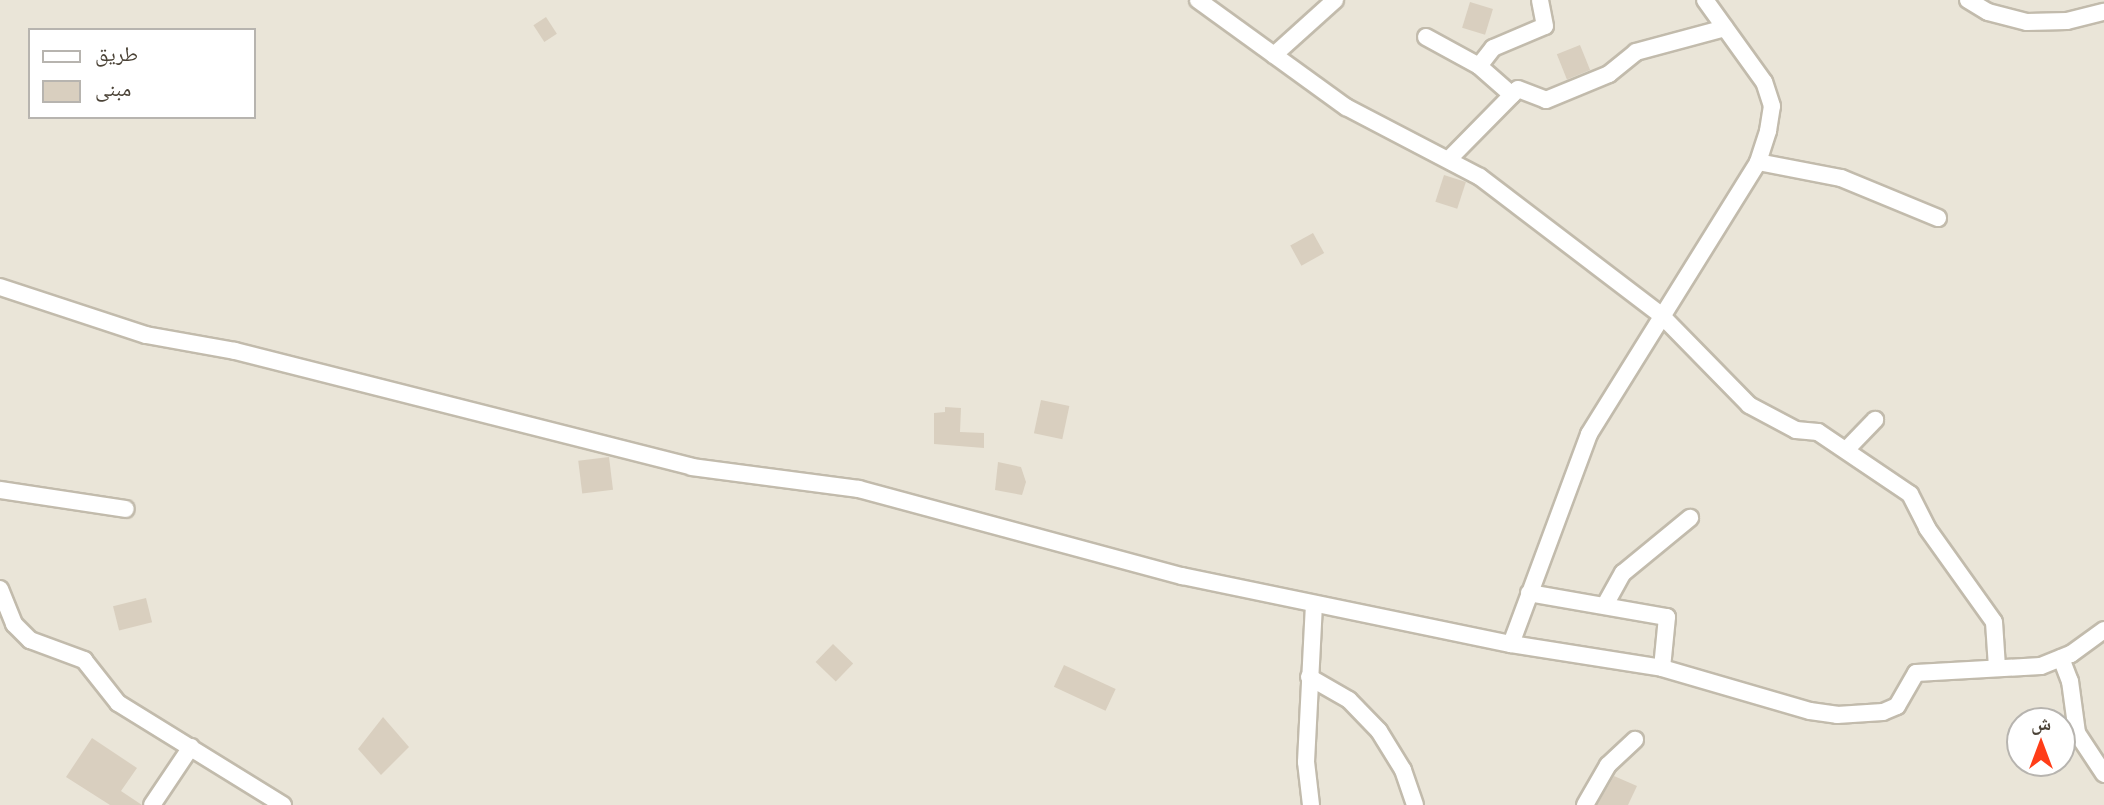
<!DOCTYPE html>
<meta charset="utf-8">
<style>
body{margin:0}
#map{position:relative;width:2104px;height:805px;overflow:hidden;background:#f6f3ea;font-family:Raleway,"Noto Naskh Arabic",sans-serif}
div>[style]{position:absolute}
.residential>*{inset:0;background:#eae5d8}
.building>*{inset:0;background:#d9cfbf;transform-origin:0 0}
.roads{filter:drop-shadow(2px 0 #c2bbac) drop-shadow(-2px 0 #c2bbac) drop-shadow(0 2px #c2bbac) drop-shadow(0 -2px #c2bbac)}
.minor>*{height:16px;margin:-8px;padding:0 8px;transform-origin:8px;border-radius:8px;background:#fff}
span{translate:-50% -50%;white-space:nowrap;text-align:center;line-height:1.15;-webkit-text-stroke:7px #fff;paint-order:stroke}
.legend{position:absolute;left:28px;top:28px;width:228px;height:91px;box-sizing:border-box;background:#fff;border:2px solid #b7b4af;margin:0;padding:9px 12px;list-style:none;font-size:21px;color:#4b4337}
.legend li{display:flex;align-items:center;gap:14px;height:35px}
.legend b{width:35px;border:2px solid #b7b4af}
.north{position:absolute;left:2006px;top:707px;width:70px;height:70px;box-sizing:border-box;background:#fff;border:2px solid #b7b4af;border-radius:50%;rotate:0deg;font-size:19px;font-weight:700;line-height:28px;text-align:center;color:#4b4337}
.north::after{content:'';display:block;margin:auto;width:24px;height:32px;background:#ff3d18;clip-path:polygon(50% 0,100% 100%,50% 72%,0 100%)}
</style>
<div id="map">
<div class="residential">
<i style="clip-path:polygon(evenodd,0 0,2104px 0,2104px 805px,0 805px,0 0,30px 30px,254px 30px,254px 117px,30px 117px,30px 30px,0 0,2020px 721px,2062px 721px,2062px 763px,2020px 763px,2020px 721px)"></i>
</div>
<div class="building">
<i style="left:1470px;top:2px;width:24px;height:27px;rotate:17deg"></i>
<i style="left:546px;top:17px;width:20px;height:15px;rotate:57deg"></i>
<i style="left:1580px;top:45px;width:27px;height:25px;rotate:68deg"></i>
<i style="left:1444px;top:175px;width:23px;height:28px;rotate:18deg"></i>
<i style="left:1313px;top:233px;width:23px;height:26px;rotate:61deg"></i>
<i style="left:1041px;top:400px;width:29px;height:34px;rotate:12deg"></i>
<i style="clip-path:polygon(945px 407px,961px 408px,960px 432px,984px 433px,984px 448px,934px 444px,934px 413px,945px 412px)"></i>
<i style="left:609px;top:457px;width:33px;height:31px;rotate:83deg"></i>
<i style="clip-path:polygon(998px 462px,1021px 467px,1026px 482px,1022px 495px,995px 490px)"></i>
<i style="left:146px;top:598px;width:25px;height:34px;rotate:76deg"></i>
<i style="left:833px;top:644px;width:28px;height:25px;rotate:44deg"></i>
<i style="left:1064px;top:665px;width:57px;height:24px;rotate:25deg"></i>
<i style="clip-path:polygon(383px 717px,409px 747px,381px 775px,358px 749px)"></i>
<i style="clip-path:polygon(92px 738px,137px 768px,121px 791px,142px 805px,110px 805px,66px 777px)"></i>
<i style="clip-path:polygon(1614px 776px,1637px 786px,1628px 805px,1597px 805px)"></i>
</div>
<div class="roads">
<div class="minor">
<i style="left:1198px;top:0;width:183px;rotate:35.9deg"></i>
<i style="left:1346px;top:107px;width:151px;rotate:27.6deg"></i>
<i style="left:1480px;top:177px;width:228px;rotate:37.3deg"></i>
<i style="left:1661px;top:315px;width:126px;rotate:45.6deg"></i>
<i style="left:1749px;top:405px;width:53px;rotate:28deg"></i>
<i style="left:1796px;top:430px;width:22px;rotate:5deg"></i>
<i style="left:1818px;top:432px;width:111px;rotate:34deg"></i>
<i style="left:1910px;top:494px;width:38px;rotate:63deg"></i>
<i style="left:1927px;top:528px;width:115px;rotate:54.5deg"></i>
<i style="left:1994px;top:622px;width:45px;rotate:86.2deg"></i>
<i style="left:1968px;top:0;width:23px;rotate:31deg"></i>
<i style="left:1988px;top:12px;width:40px;rotate:14.4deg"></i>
<i style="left:2027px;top:22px;width:40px;rotate:-1.4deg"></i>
<i style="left:2067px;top:21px;width:38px;rotate:-14deg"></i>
<i style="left:1426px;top:37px;width:60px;rotate:28.7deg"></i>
<i style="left:1274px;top:55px;width:82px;rotate:-42deg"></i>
<i style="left:1512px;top:95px;width:44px;rotate:-138.7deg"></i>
<i style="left:1479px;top:66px;width:23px;rotate:-52deg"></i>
<i style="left:1493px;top:48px;width:56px;rotate:-22.9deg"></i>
<i style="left:1545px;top:26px;width:26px;rotate:-101deg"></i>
<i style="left:1449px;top:159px;width:98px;rotate:-45.4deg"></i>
<i style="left:1518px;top:89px;width:30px;rotate:21deg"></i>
<i style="left:1546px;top:100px;width:68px;rotate:-22.4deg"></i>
<i style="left:1609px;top:74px;width:35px;rotate:-39deg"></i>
<i style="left:1636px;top:52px;width:92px;rotate:-15.1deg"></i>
<i style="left:1758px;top:162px;width:85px;rotate:10.9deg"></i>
<i style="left:1841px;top:178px;width:105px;rotate:22.4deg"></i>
<i style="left:0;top:287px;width:154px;rotate:18.2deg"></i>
<i style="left:146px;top:335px;width:90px;rotate:10.2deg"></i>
<i style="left:235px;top:351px;width:471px;rotate:14.2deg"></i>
<i style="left:692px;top:467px;width:168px;rotate:7.5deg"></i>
<i style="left:859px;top:489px;width:335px;rotate:15.1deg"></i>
<i style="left:1182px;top:576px;width:336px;rotate:11.7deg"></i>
<i style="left:1511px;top:644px;width:153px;rotate:9deg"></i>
<i style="left:1662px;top:668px;width:154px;rotate:16.2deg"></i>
<i style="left:1810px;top:711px;width:27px;rotate:8deg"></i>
<i style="left:1837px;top:715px;width:46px;rotate:-3.7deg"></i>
<i style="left:1883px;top:712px;width:15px;rotate:-23deg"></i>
<i style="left:1897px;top:706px;width:38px;rotate:-60deg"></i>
<i style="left:1916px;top:673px;width:125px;rotate:-3.2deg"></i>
<i style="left:2041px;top:666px;width:32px;rotate:-22deg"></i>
<i style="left:2071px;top:654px;width:41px;rotate:-36deg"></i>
<i style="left:1846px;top:450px;width:42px;rotate:-46deg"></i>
<i style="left:0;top:490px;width:127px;rotate:8.6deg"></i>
<i style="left:0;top:589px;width:38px;rotate:68deg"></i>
<i style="left:14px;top:624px;width:23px;rotate:45deg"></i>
<i style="left:30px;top:640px;width:58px;rotate:20.3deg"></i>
<i style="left:84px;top:660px;width:55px;rotate:51.7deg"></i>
<i style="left:118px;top:703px;width:194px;rotate:31.7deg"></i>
<i style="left:1529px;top:593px;width:140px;rotate:9.9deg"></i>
<i style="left:1667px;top:617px;width:51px;rotate:95.6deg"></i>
<i style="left:1605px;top:605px;width:37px;rotate:-61deg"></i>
<i style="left:1623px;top:573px;width:87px;rotate:-39.4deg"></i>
<i style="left:1511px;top:644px;width:224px;rotate:-69.6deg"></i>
<i style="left:1589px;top:434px;width:320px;rotate:-58.1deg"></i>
<i style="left:1758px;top:162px;width:33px;rotate:-72deg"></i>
<i style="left:1768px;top:131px;width:25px;rotate:-81deg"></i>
<i style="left:1772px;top:106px;width:25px;rotate:-108deg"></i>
<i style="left:1764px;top:82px;width:101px;rotate:-125.7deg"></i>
<i style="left:2061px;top:658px;width:25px;rotate:69deg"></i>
<i style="left:2070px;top:681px;width:52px;rotate:82.3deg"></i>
<i style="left:2077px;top:733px;width:49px;rotate:56.6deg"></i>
<i style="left:1309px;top:677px;width:46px;rotate:29.9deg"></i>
<i style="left:1349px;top:700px;width:43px;rotate:45.9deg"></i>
<i style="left:1379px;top:731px;width:46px;rotate:58.4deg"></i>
<i style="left:1403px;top:770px;width:37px;rotate:71deg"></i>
<i style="left:152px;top:805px;width:70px;rotate:-56.1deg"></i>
<i style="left:1311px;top:805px;width:43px;rotate:-96.6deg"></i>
<i style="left:1306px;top:762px;width:158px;rotate:-87.1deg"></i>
<i style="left:1585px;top:805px;width:46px;rotate:-60.1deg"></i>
<i style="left:1608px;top:765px;width:37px;rotate:-43deg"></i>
</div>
</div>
<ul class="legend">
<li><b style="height:9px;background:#fff"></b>طريق</li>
<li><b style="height:19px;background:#d9cfbf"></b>مبنى</li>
</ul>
<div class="north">ش</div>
</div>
